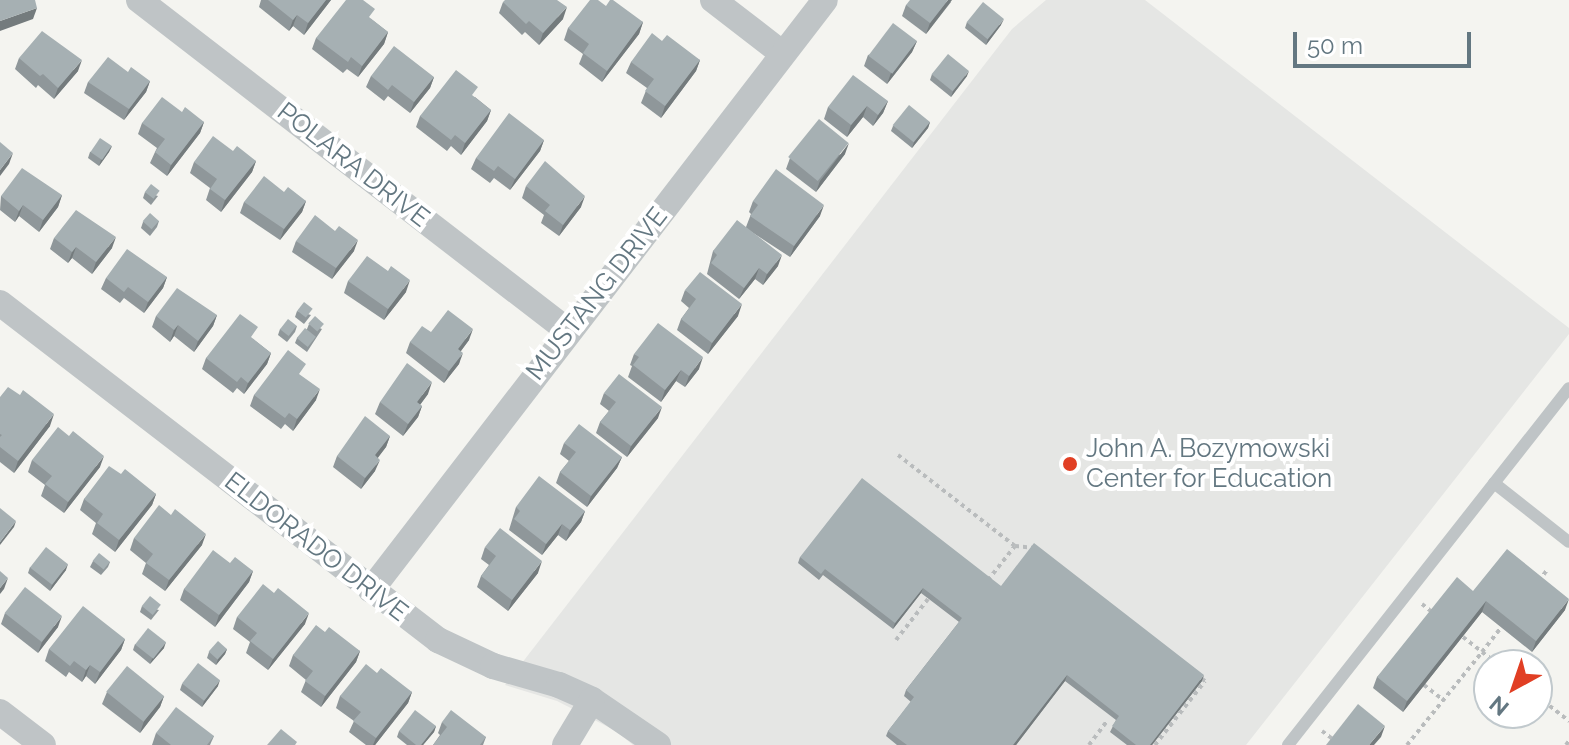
<!DOCTYPE html>
<style>
body{margin:0}
#map{position:relative;width:1569px;height:745px;overflow:hidden;background:#f4f4f0;font-family:Raleway,sans-serif}
div>[style]{position:absolute}
.built>*{inset:0;background:#e5e6e4}
.path>*{height:4px;margin-top:-2px;transform-origin:0;background:repeating-linear-gradient(90deg,#b9bcbd 0 4px,transparent 0 8px)}
.service>*{height:12px;margin:-6px;padding:0 6px;transform-origin:6px;border-radius:6px;background:#bfc4c6}
.minor>*{height:26px;margin:-13px;padding:0 13px;transform-origin:13px;border-radius:13px;background:#bfc4c6}
.wall>*{inset:0;background:#8f979a}
.shaded-wall>*{inset:0;background:#747b7d}
.building>*{inset:0;background:#a6b0b3;transform-origin:0 0}
.dots>*{width:22px;height:22px;translate:-50% -50%;box-sizing:border-box;border:4px solid #fff;border-radius:50%}
span{translate:-50% -50%;white-space:nowrap;text-align:center;line-height:1.15;-webkit-text-stroke:8px #fff;paint-order:stroke}
.street-label{font-size:26px;color:#637781}
.poi-label{font-size:26px;color:#637781}
.left{translate:0 -50%;text-align:left}
.north{position:absolute;left:1473px;top:649px;width:80px;height:80px;box-sizing:border-box;background:#fff;border:2px solid #c1c9cd;border-radius:50%;rotate:220deg;font-size:22px;font-weight:700;line-height:32px;text-align:center;color:#637781}
.north::after{content:'';display:block;margin:auto;width:28px;height:36px;background:#e13f24;clip-path:polygon(50% 0,100% 100%,50% 72%,0 100%)}
.scale{position:absolute;left:1293px;top:32px;width:178px;height:36px;box-sizing:border-box;border:4px solid #637781;border-top:0;padding-left:10px;font-size:24px;line-height:28px;white-space:nowrap;color:#637781;-webkit-text-stroke:6px #fff;paint-order:stroke}
</style>
<div id="map">
<div class="built">
<i style="clip-path:polygon(1046px 0,1145px 0,1569px 328px,1569px 334px,1246px 745px,633px 745px,616px 731px,557px 701px,505px 685px,1012px 29px)"></i>
</div>
<div class="path">
<i style="left:898px;top:455px;width:148px;rotate:37.9deg"></i>
<i style="left:1015px;top:546px;width:19px;rotate:6deg"></i>
<i style="left:988px;top:580px;width:43px;rotate:-51.5deg"></i>
<i style="left:1539px;top:581px;width:14px;rotate:-54deg"></i>
<i style="left:1422px;top:604px;width:14px;rotate:39deg"></i>
<i style="left:1463px;top:637px;width:24px;rotate:38deg"></i>
<i style="left:1482px;top:652px;width:31px;rotate:-52deg"></i>
<i style="left:896px;top:640px;width:52px;rotate:-52deg"></i>
<i style="left:1424px;top:685px;width:24px;rotate:38deg"></i>
<i style="left:1537px;top:696px;width:41px;rotate:38deg"></i>
<i style="left:1322px;top:731px;width:15px;rotate:37deg"></i>
<i style="left:1089px;top:745px;width:30px;rotate:-53deg"></i>
<i style="left:1155px;top:745px;width:81px;rotate:-52deg"></i>
<i style="left:1205px;top:681px;width:9px;rotate:-144deg"></i>
<i style="left:1407px;top:745px;width:119px;rotate:-51.1deg"></i>
<i style="left:1482px;top:652px;width:21px;rotate:37deg"></i>
<i style="left:1566px;top:745px;width:5px;rotate:-53deg"></i>
</div>
<div class="service">
<i style="left:1494px;top:483px;width:95px;rotate:38.2deg"></i>
<i style="left:1288px;top:745px;width:454px;rotate:-51.8deg"></i>
</div>
<div class="minor">
<i style="left:139px;top:0;width:542px;rotate:37.65deg"></i>
<i style="left:713px;top:0;width:88px;rotate:37.6deg"></i>
<i style="left:0;top:303px;width:553px;rotate:37.57deg"></i>
<i style="left:438px;top:640px;width:61px;rotate:25.3deg"></i>
<i style="left:493px;top:666px;width:69px;rotate:16.1deg"></i>
<i style="left:559px;top:685px;width:36px;rotate:24deg"></i>
<i style="left:592px;top:700px;width:80px;rotate:34.3deg"></i>
<i style="left:371px;top:590px;width:744px;rotate:-52.42deg"></i>
<i style="left:0;top:712px;width:54px;rotate:37.5deg"></i>
<i style="left:565px;top:745px;width:52px;rotate:-59deg"></i>
</div>
<div class="wall">
<i style="clip-path:polygon(261px 0,331px 0,304px 35px,293px 26px,289px 31px,259px 7px)"></i>
<i style="clip-path:polygon(503px 2px,563px 19px,539px 45px,525px 32px,522px 35px,499px 13px)"></i>
<i style="clip-path:polygon(951px 2px,926px 34px,902px 16px,906px 5px)"></i>
<i style="clip-path:polygon(606px 6px,643px 22px,639px 34px,602px 82px,579px 64px,583px 54px,564px 40px,568px 28px)"></i>
<i style="clip-path:polygon(371px 19px,388px 32px,384px 44px,358px 77px,347px 69px,343px 73px,312px 49px,316px 38px)"></i>
<i style="clip-path:polygon(967px 22px,1001px 25px,986px 45px,965px 28px)"></i>
<i style="clip-path:polygon(662px 41px,700px 60px,696px 71px,661px 118px,641px 103px,647px 88px,626px 73px,631px 62px)"></i>
<i style="clip-path:polygon(917px 41px,912px 52px,887px 84px,864px 66px,868px 55px)"></i>
<i style="clip-path:polygon(19px 58px,78px 71px,54px 99px,38px 85px,36px 88px,15px 69px)"></i>
<i style="clip-path:polygon(932px 74px,967px 76px,951px 97px,930px 80px)"></i>
<i style="clip-path:polygon(371px 76px,434px 77px,430px 88px,410px 113px,388px 96px,384px 101px,366px 87px)"></i>
<i style="clip-path:polygon(150px 81px,146px 92px,124px 120px,84px 93px,88px 82px)"></i>
<i style="clip-path:polygon(475px 97px,491px 110px,487px 121px,461px 155px,451px 146px,447px 151px,416px 127px,420px 116px)"></i>
<i style="clip-path:polygon(888px 101px,883px 113px,873px 126px,863px 117px,847px 137px,824px 119px,828px 107px)"></i>
<i style="clip-path:polygon(182px 112px,204px 122px,200px 133px,167px 176px,150px 163px,155px 152px,157px 148px,138px 134px,142px 123px)"></i>
<i style="clip-path:polygon(930px 122px,928px 128px,912px 148px,891px 131px,893px 126px)"></i>
<i style="clip-path:polygon(544px 140px,540px 151px,510px 190px,494px 178px,490px 183px,471px 169px,476px 158px)"></i>
<i style="clip-path:polygon(112px 146px,109px 152px,99px 166px,88px 158px,90px 152px)"></i>
<i style="clip-path:polygon(233px 151px,256px 161px,252px 172px,221px 212px,206px 200px,210px 188px,190px 173px,194px 162px)"></i>
<i style="clip-path:polygon(845px 154px,816px 192px,786px 169px,790px 158px)"></i>
<i style="clip-path:polygon(526px 186px,581px 207px,559px 236px,541px 223px,544px 215px,522px 198px)"></i>
<i style="clip-path:polygon(145px 192px,158px 196px,151px 205px,143px 198px)"></i>
<i style="clip-path:polygon(284px 192px,306px 201px,302px 212px,280px 240px,240px 213px,244px 202px)"></i>
<i style="clip-path:polygon(62px 195px,58px 207px,39px 232px,19px 216px,15px 222px,0 210px,1px 196px)"></i>
<i style="clip-path:polygon(753px 201px,820px 216px,790px 257px,750px 231px,778px 266px,763px 285px,755px 279px,739px 299px,707px 274px,713px 251px,746px 227px,751px 214px,749px 212px)"></i>
<i style="clip-path:polygon(159px 221px,157px 227px,150px 236px,141px 228px,143px 222px)"></i>
<i style="clip-path:polygon(54px 238px,112px 248px,92px 274px,72px 258px,68px 263px,50px 249px)"></i>
<i style="clip-path:polygon(296px 241px,354px 251px,332px 279px,292px 252px)"></i>
<i style="clip-path:polygon(388px 271px,406px 292px,384px 320px,344px 293px,348px 281px)"></i>
<i style="clip-path:polygon(167px 277px,163px 288px,144px 313px,124px 298px,120px 303px,101px 289px,106px 278px)"></i>
<i style="clip-path:polygon(685px 290px,738px 316px,708px 354px,677px 330px,681px 319px,689px 308px,681px 301px)"></i>
<i style="clip-path:polygon(297px 311px,311px 315px,304px 324px,295px 317px)"></i>
<i style="clip-path:polygon(217px 315px,213px 326px,194px 352px,174px 336px,170px 342px,152px 327px,156px 316px)"></i>
<i style="clip-path:polygon(309px 324px,322px 329px,307px 352px,295px 343px,297px 338px,307px 329px)"></i>
<i style="clip-path:polygon(297px 326px,295px 332px,287px 342px,278px 335px,280px 329px)"></i>
<i style="clip-path:polygon(431px 332px,469px 340px,461px 351px,459px 364px,444px 383px,406px 353px,410px 342px)"></i>
<i style="clip-path:polygon(253px 339px,271px 353px,267px 364px,244px 394px,237px 388px,233px 393px,202px 369px,206px 358px)"></i>
<i style="clip-path:polygon(634px 354px,699px 369px,685px 387px,676px 381px,661px 402px,628px 377px,632px 366px,630px 365px)"></i>
<i style="clip-path:polygon(301px 376px,316px 400px,293px 431px,285px 424px,281px 429px,250px 406px,254px 395px)"></i>
<i style="clip-path:polygon(604px 393px,658px 418px,627px 457px,596px 433px,600px 422px,609px 411px,600px 404px)"></i>
<i style="clip-path:polygon(428px 394px,420px 405px,422px 406px,418px 417px,403px 436px,375px 414px,380px 402px)"></i>
<i style="clip-path:polygon(0 397px,50px 426px,14px 473px,0 462px)"></i>
<i style="clip-path:polygon(390px 436px,386px 447px,377px 458px,375px 471px,361px 489px,333px 467px,337px 456px)"></i>
<i style="clip-path:polygon(564px 443px,622px 457px,617px 468px,587px 507px,556px 483px,560px 472px,569px 461px,560px 454px)"></i>
<i style="clip-path:polygon(32px 460px,100px 467px,64px 513px,41px 496px,45px 485px,28px 472px)"></i>
<i style="clip-path:polygon(121px 474px,156px 494px,152px 505px,115px 552px,92px 534px,96px 523px,80px 510px,84px 499px)"></i>
<i style="clip-path:polygon(516px 507px,585px 511px,581px 522px,566px 541px,558px 535px,542px 555px,509px 530px)"></i>
<i style="clip-path:polygon(134px 538px,202px 545px,165px 591px,142px 574px,146px 563px,130px 550px)"></i>
<i style="clip-path:polygon(485px 547px,538px 573px,508px 611px,477px 587px,481px 576px,489px 565px,481px 559px)"></i>
<i style="clip-path:polygon(800px 557px,1001px 586px,1202px 681px,1152px 745px,1127px 745px,1110px 732px,1116px 720px,1065px 681px,1016px 745px,897px 745px,886px 736px,888px 731px,911px 702px,904px 696px,906px 690px,959px 622px,921px 593px,893px 629px,823px 575px,819px 580px,798px 563px)"></i>
<i style="clip-path:polygon(93px 561px,110px 562px,108px 567px,101px 575px,90px 567px)"></i>
<i style="clip-path:polygon(230px 563px,253px 571px,249px 582px,215px 627px,180px 600px,184px 589px)"></i>
<i style="clip-path:polygon(30px 567px,66px 570px,50px 591px,28px 573px)"></i>
<i style="clip-path:polygon(1473px 591px,1565px 610px,1532px 652px,1482px 612px,1403px 712px,1373px 688px,1377px 677px)"></i>
<i style="clip-path:polygon(142px 606px,159px 610px,151px 620px,140px 612px)"></i>
<i style="clip-path:polygon(5px 613px,58px 627px,38px 653px,1px 624px)"></i>
<i style="clip-path:polygon(237px 617px,305px 624px,268px 670px,246px 653px,250px 642px,233px 629px)"></i>
<i style="clip-path:polygon(325px 632px,360px 651px,356px 662px,321px 707px,301px 692px,306px 680px,289px 666px,293px 655px)"></i>
<i style="clip-path:polygon(125px 639px,121px 650px,95px 684px,86px 676px,82px 682px,69px 672px,66px 677px,45px 661px,49px 649px)"></i>
<i style="clip-path:polygon(135px 644px,164px 648px,150px 664px,133px 650px)"></i>
<i style="clip-path:polygon(227px 649px,225px 654px,216px 665px,207px 658px,209px 652px)"></i>
<i style="clip-path:polygon(377px 673px,412px 692px,408px 703px,375px 745px,366px 745px,349px 732px,354px 721px,336px 708px,340px 696px)"></i>
<i style="clip-path:polygon(182px 684px,218px 686px,202px 707px,180px 690px)"></i>
<i style="clip-path:polygon(107px 692px,164px 696px,160px 707px,140px 733px,102px 704px)"></i>
<i style="clip-path:polygon(442px 722px,486px 737px,483px 745px,433px 745px,440px 735px,438px 733px)"></i>
<i style="clip-path:polygon(436px 726px,434px 732px,423px 745px,407px 745px,397px 737px,399px 731px)"></i>
<i style="clip-path:polygon(156px 733px,214px 736px,210px 745px,152px 745px)"></i>
</div>
<div class="shaded-wall">
<i style="clip-path:polygon(326px 0,331px 0,304px 35px,308px 23px)"></i>
<i style="clip-path:polygon(948px 0,952px 0,926px 34px,930px 23px)"></i>
<i style="clip-path:polygon(567px 7px,563px 19px,539px 45px,543px 33px)"></i>
<i style="clip-path:polygon(37px 8px,33px 19px,0 31px,0 21px)"></i>
<i style="clip-path:polygon(297px 15px,293px 26px,289px 31px,293px 20px)"></i>
<i style="clip-path:polygon(1004px 19px,1001px 25px,986px 45px,988px 39px)"></i>
<i style="clip-path:polygon(643px 22px,639px 34px,602px 82px,607px 71px)"></i>
<i style="clip-path:polygon(388px 32px,384px 44px,358px 77px,362px 66px)"></i>
<i style="clip-path:polygon(917px 41px,912px 52px,887px 84px,891px 73px)"></i>
<i style="clip-path:polygon(82px 60px,78px 71px,54px 99px,58px 88px)"></i>
<i style="clip-path:polygon(700px 60px,696px 71px,661px 118px,665px 106px)"></i>
<i style="clip-path:polygon(969px 71px,967px 76px,951px 97px,953px 91px)"></i>
<i style="clip-path:polygon(434px 77px,430px 88px,410px 113px,414px 102px)"></i>
<i style="clip-path:polygon(150px 81px,146px 92px,124px 120px,129px 109px)"></i>
<i style="clip-path:polygon(888px 101px,883px 113px,873px 126px,878px 115px)"></i>
<i style="clip-path:polygon(867px 106px,863px 117px,847px 137px,851px 125px)"></i>
<i style="clip-path:polygon(491px 110px,487px 121px,461px 155px,465px 143px)"></i>
<i style="clip-path:polygon(204px 122px,200px 133px,167px 176px,171px 165px)"></i>
<i style="clip-path:polygon(930px 122px,928px 128px,912px 148px,914px 142px)"></i>
<i style="clip-path:polygon(544px 140px,540px 151px,510px 190px,515px 179px)"></i>
<i style="clip-path:polygon(849px 143px,845px 154px,816px 192px,820px 181px)"></i>
<i style="clip-path:polygon(112px 146px,109px 152px,99px 166px,101px 160px)"></i>
<i style="clip-path:polygon(13px 153px,9px 164px,0 176px,0 170px)"></i>
<i style="clip-path:polygon(256px 161px,252px 172px,221px 212px,225px 200px)"></i>
<i style="clip-path:polygon(62px 195px,58px 207px,39px 232px,43px 220px)"></i>
<i style="clip-path:polygon(585px 196px,581px 207px,559px 236px,563px 225px)"></i>
<i style="clip-path:polygon(306px 201px,302px 212px,280px 240px,284px 229px)"></i>
<i style="clip-path:polygon(23px 205px,19px 216px,15px 222px,19px 211px)"></i>
<i style="clip-path:polygon(824px 205px,820px 216px,790px 257px,794px 246px)"></i>
<i style="clip-path:polygon(116px 237px,112px 248px,92px 274px,96px 262px)"></i>
<i style="clip-path:polygon(358px 240px,354px 251px,332px 279px,336px 268px)"></i>
<i style="clip-path:polygon(76px 247px,72px 258px,68px 263px,72px 252px)"></i>
<i style="clip-path:polygon(782px 255px,778px 266px,763px 285px,767px 274px)"></i>
<i style="clip-path:polygon(759px 268px,755px 279px,739px 299px,744px 288px)"></i>
<i style="clip-path:polygon(167px 277px,163px 288px,144px 313px,148px 302px)"></i>
<i style="clip-path:polygon(410px 280px,406px 292px,384px 320px,388px 309px)"></i>
<i style="clip-path:polygon(742px 304px,738px 316px,708px 354px,712px 343px)"></i>
<i style="clip-path:polygon(217px 315px,213px 326px,194px 352px,198px 341px)"></i>
<i style="clip-path:polygon(178px 325px,174px 336px,170px 342px,174px 330px)"></i>
<i style="clip-path:polygon(473px 329px,469px 340px,454px 360px,458px 349px)"></i>
<i style="clip-path:polygon(271px 353px,267px 364px,244px 394px,248px 383px)"></i>
<i style="clip-path:polygon(463px 353px,459px 364px,444px 383px,449px 371px)"></i>
<i style="clip-path:polygon(703px 357px,699px 369px,685px 387px,689px 376px)"></i>
<i style="clip-path:polygon(681px 370px,676px 381px,661px 402px,665px 390px)"></i>
<i style="clip-path:polygon(432px 382px,428px 394px,413px 414px,417px 402px)"></i>
<i style="clip-path:polygon(320px 389px,316px 400px,293px 431px,297px 419px)"></i>
<i style="clip-path:polygon(422px 406px,418px 417px,403px 436px,408px 424px)"></i>
<i style="clip-path:polygon(662px 407px,658px 418px,627px 457px,631px 446px)"></i>
<i style="clip-path:polygon(54px 414px,50px 426px,14px 473px,18px 461px)"></i>
<i style="clip-path:polygon(390px 436px,386px 447px,371px 467px,375px 455px)"></i>
<i style="clip-path:polygon(104px 456px,100px 467px,64px 513px,68px 502px)"></i>
<i style="clip-path:polygon(622px 457px,617px 468px,587px 507px,591px 496px)"></i>
<i style="clip-path:polygon(380px 460px,375px 471px,361px 489px,365px 478px)"></i>
<i style="clip-path:polygon(156px 494px,152px 505px,115px 552px,119px 540px)"></i>
<i style="clip-path:polygon(585px 511px,581px 522px,566px 541px,570px 530px)"></i>
<i style="clip-path:polygon(16px 521px,14px 527px,0 545px,0 542px)"></i>
<i style="clip-path:polygon(562px 524px,558px 535px,542px 555px,546px 544px)"></i>
<i style="clip-path:polygon(206px 534px,202px 545px,165px 591px,169px 580px)"></i>
<i style="clip-path:polygon(542px 561px,538px 573px,508px 611px,512px 600px)"></i>
<i style="clip-path:polygon(68px 564px,66px 570px,50px 591px,52px 585px)"></i>
<i style="clip-path:polygon(253px 571px,249px 582px,215px 627px,219px 615px)"></i>
<i style="clip-path:polygon(8px 578px,4px 589px,0 594px,0 588px)"></i>
<i style="clip-path:polygon(923px 588px,921px 593px,893px 629px,895px 623px)"></i>
<i style="clip-path:polygon(1569px 599px,1565px 610px,1532px 652px,1536px 641px)"></i>
<i style="clip-path:polygon(1486px 601px,1482px 612px,1403px 712px,1407px 701px)"></i>
<i style="clip-path:polygon(309px 613px,305px 624px,268px 670px,273px 659px)"></i>
<i style="clip-path:polygon(62px 616px,58px 627px,38px 653px,42px 642px)"></i>
<i style="clip-path:polygon(125px 639px,121px 650px,95px 684px,100px 672px)"></i>
<i style="clip-path:polygon(166px 642px,164px 648px,150px 664px,152px 659px)"></i>
<i style="clip-path:polygon(227px 649px,225px 654px,216px 665px,218px 659px)"></i>
<i style="clip-path:polygon(360px 651px,356px 662px,321px 707px,325px 696px)"></i>
<i style="clip-path:polygon(90px 665px,86px 676px,82px 682px,86px 670px)"></i>
<i style="clip-path:polygon(1067px 675px,1065px 681px,1016px 745px,1013px 745px)"></i>
<i style="clip-path:polygon(1204px 675px,1202px 681px,1152px 745px,1150px 745px)"></i>
<i style="clip-path:polygon(220px 680px,218px 686px,202px 707px,204px 701px)"></i>
<i style="clip-path:polygon(412px 692px,408px 703px,375px 745px,373px 745px,376px 738px)"></i>
<i style="clip-path:polygon(164px 696px,160px 707px,140px 733px,144px 721px)"></i>
<i style="clip-path:polygon(436px 726px,434px 732px,423px 745px,421px 745px)"></i>
<i style="clip-path:polygon(1385px 726px,1381px 737px,1374px 745px,1369px 745px)"></i>
</div>
<div class="building">
<i style="clip-path:polygon(0 0,35px 0,37px 8px,0 21px)"></i>
<i style="clip-path:polygon(268px 0,326px 0,308px 23px,297px 15px,293px 20px)"></i>
<i style="clip-path:polygon(346px 0,363px 0,375px 9px,369px 17px,388px 32px,362px 66px,351px 57px,348px 62px,316px 38px)"></i>
<i style="clip-path:polygon(505px 0,557px 0,567px 7px,543px 33px,529px 21px,526px 24px,503px 2px)"></i>
<i style="clip-path:polygon(590px 0,598px 0,606px 6px,610px 0,613px 0,643px 22px,607px 71px,583px 53px,589px 44px,568px 28px)"></i>
<i style="clip-path:polygon(910px 0,948px 0,930px 23px,906px 5px)"></i>
<i style="left:983px;top:2px;width:27px;height:26px;rotate:39deg"></i>
<i style="left:893px;top:23px;width:30px;height:41px;rotate:37deg"></i>
<i style="clip-path:polygon(42px 31px,82px 60px,58px 88px,43px 74px,40px 76px,19px 58px)"></i>
<i style="clip-path:polygon(652px 33px,662px 41px,667px 35px,700px 60px,665px 106px,645px 91px,654px 79px,631px 62px)"></i>
<i style="clip-path:polygon(394px 46px,434px 77px,414px 102px,392px 85px,388px 90px,371px 76px)"></i>
<i style="left:948px;top:54px;width:27px;height:26px;rotate:39deg"></i>
<i style="clip-path:polygon(108px 57px,128px 72px,131px 67px,150px 81px,129px 109px,88px 82px)"></i>
<i style="clip-path:polygon(456px 70px,478px 87px,472px 95px,491px 110px,465px 143px,455px 135px,451px 140px,420px 116px)"></i>
<i style="clip-path:polygon(853px 75px,888px 101px,878px 115px,867px 106px,851px 125px,828px 107px)"></i>
<i style="clip-path:polygon(162px 97px,182px 112px,185px 107px,204px 122px,171px 165px,155px 152px,165px 139px,142px 123px)"></i>
<i style="left:909px;top:105px;width:27px;height:26px;rotate:39deg"></i>
<i style="clip-path:polygon(509px 113px,544px 140px,515px 179px,498px 166px,494px 171px,476px 158px)"></i>
<i style="left:819px;top:119px;width:38px;height:49px;rotate:39deg"></i>
<i style="clip-path:polygon(213px 136px,233px 151px,237px 146px,256px 161px,225px 200px,210px 189px,217px 179px,194px 162px)"></i>
<i style="left:100px;top:138px;width:14px;height:17px;rotate:34deg"></i>
<i style="clip-path:polygon(0 142px,13px 153px,0 170px)"></i>
<i style="clip-path:polygon(545px 161px,585px 196px,563px 225px,545px 211px,550px 205px,526px 186px)"></i>
<i style="clip-path:polygon(22px 168px,62px 195px,43px 220px,23px 205px,19px 211px,1px 196px)"></i>
<i style="clip-path:polygon(776px 169px,824px 205px,794px 246px,750px 216px,758px 205px,753px 201px)"></i>
<i style="clip-path:polygon(264px 176px,284px 192px,288px 187px,306px 201px,284px 229px,244px 202px)"></i>
<i style="left:151px;top:184px;width:11px;height:10px;rotate:38deg"></i>
<i style="clip-path:polygon(76px 210px,116px 237px,96px 262px,76px 247px,72px 252px,54px 238px)"></i>
<i style="left:150px;top:213px;width:12px;height:11px;rotate:42deg"></i>
<i style="clip-path:polygon(315px 215px,335px 231px,339px 226px,358px 240px,336px 268px,296px 241px)"></i>
<i style="clip-path:polygon(737px 220px,782px 255px,767px 274px,759px 268px,744px 288px,711px 263px,717px 255px,713px 251px)"></i>
<i style="clip-path:polygon(127px 249px,167px 277px,148px 302px,128px 287px,124px 292px,106px 278px)"></i>
<i style="clip-path:polygon(367px 256px,388px 271px,391px 266px,410px 280px,388px 309px,348px 281px)"></i>
<i style="clip-path:polygon(700px 272px,742px 304px,712px 343px,681px 319px,696px 299px,685px 290px)"></i>
<i style="clip-path:polygon(177px 288px,217px 315px,198px 341px,178px 325px,174px 330px,156px 316px)"></i>
<i style="left:304px;top:302px;width:11px;height:11px;rotate:38deg"></i>
<i style="clip-path:polygon(448px 310px,473px 329px,458px 349px,463px 353px,449px 371px,410px 342px,422px 326px,431px 332px)"></i>
<i style="clip-path:polygon(240px 314px,258px 327px,251px 337px,271px 353px,248px 383px,241px 377px,237px 382px,206px 358px)"></i>
<i style="left:315px;top:316px;width:12px;height:10px;rotate:42deg"></i>
<i style="left:288px;top:319px;width:11px;height:13px;rotate:38deg"></i>
<i style="clip-path:polygon(658px 323px,703px 357px,689px 376px,681px 370px,665px 390px,633px 365px,639px 357px,634px 354px)"></i>
<i style="left:305px;top:328px;width:14px;height:13px;rotate:39deg"></i>
<i style="clip-path:polygon(288px 350px,306px 364px,299px 374px,320px 389px,297px 419px,289px 413px,285px 418px,254px 395px)"></i>
<i style="clip-path:polygon(407px 363px,432px 382px,417px 402px,422px 406px,408px 424px,380px 402px)"></i>
<i style="clip-path:polygon(619px 374px,662px 407px,631px 446px,600px 422px,616px 402px,604px 393px)"></i>
<i style="clip-path:polygon(8px 387px,20px 395px,23px 390px,54px 414px,18px 461px,0 447px,0 437px,2px 435px,0 434px,0 397px)"></i>
<i style="clip-path:polygon(365px 416px,390px 436px,375px 455px,380px 460px,365px 478px,337px 456px)"></i>
<i style="clip-path:polygon(579px 424px,622px 457px,591px 496px,560px 472px,576px 452px,564px 443px)"></i>
<i style="clip-path:polygon(58px 427px,69px 436px,73px 431px,104px 456px,68px 502px,45px 484px,52px 476px,32px 460px)"></i>
<i style="clip-path:polygon(109px 466px,121px 474px,125px 469px,156px 494px,119px 540px,97px 523px,103px 514px,84px 499px)"></i>
<i style="clip-path:polygon(539px 476px,585px 511px,570px 530px,562px 524px,546px 544px,514px 519px,520px 511px,516px 507px)"></i>
<i style="clip-path:polygon(862px 478px,1001px 586px,1034px 543px,1204px 675px,1150px 745px,1136px 745px,1112px 726px,1119px 716px,1067px 675px,1013px 745px,907px 745px,888px 731px,914px 697px,906px 690px,962px 618px,923px 588px,895px 623px,825px 569px,821px 574px,800px 557px)"></i>
<i style="clip-path:polygon(159px 505px,171px 515px,175px 509px,206px 534px,169px 580px,146px 563px,153px 554px,134px 538px)"></i>
<i style="clip-path:polygon(0 508px,16px 521px,0 542px)"></i>
<i style="clip-path:polygon(500px 528px,542px 561px,512px 600px,481px 576px,496px 556px,485px 547px)"></i>
<i style="left:46px;top:547px;width:28px;height:26px;rotate:38deg"></i>
<i style="clip-path:polygon(1507px 549px,1569px 599px,1536px 641px,1486px 601px,1407px 701px,1377px 677px,1457px 577px,1473px 591px)"></i>
<i style="clip-path:polygon(213px 550px,230px 563px,235px 557px,253px 571px,219px 615px,184px 589px)"></i>
<i style="left:99px;top:553px;width:14px;height:10px;rotate:39deg"></i>
<i style="clip-path:polygon(0 571px,8px 578px,0 588px)"></i>
<i style="clip-path:polygon(263px 584px,274px 593px,278px 588px,309px 613px,273px 659px,250px 641px,257px 633px,237px 617px)"></i>
<i style="left:25px;top:587px;width:47px;height:33px;rotate:38deg"></i>
<i style="left:150px;top:596px;width:14px;height:13px;rotate:39deg"></i>
<i style="clip-path:polygon(83px 606px,125px 639px,100px 672px,90px 665px,86px 670px,74px 661px,70px 666px,49px 649px)"></i>
<i style="clip-path:polygon(316px 625px,325px 632px,329px 627px,360px 651px,325px 696px,305px 681px,313px 671px,293px 655px)"></i>
<i style="left:148px;top:628px;width:23px;height:21px;rotate:38deg"></i>
<i style="left:218px;top:641px;width:12px;height:14px;rotate:42deg"></i>
<i style="left:198px;top:663px;width:28px;height:26px;rotate:38deg"></i>
<i style="clip-path:polygon(366px 664px,377px 673px,381px 668px,412px 692px,376px 738px,353px 721px,361px 712px,340px 696px)"></i>
<i style="left:127px;top:666px;width:48px;height:33px;rotate:39deg"></i>
<i style="clip-path:polygon(1358px 704px,1385px 726px,1369px 745px,1326px 745px)"></i>
<i style="clip-path:polygon(176px 707px,214px 736px,207px 745px,171px 745px,156px 733px)"></i>
<i style="clip-path:polygon(415px 710px,436px 726px,421px 745px,416px 745px,399px 731px)"></i>
<i style="clip-path:polygon(451px 710px,486px 737px,480px 745px,433px 745px,447px 727px,442px 722px)"></i>
<i style="clip-path:polygon(281px 729px,297px 742px,295px 745px,267px 745px)"></i>
</div>
<div class="dots">
<i style="left:1070px;top:464px;background:#e13f24"></i>
</div>
<div class="street-label">
<span style="left:353px;top:165px;rotate:38deg">POLARA DRIVE</span>
<span style="left:597px;top:294px;rotate:-52deg">MUSTANG DRIVE</span>
<span style="left:316px;top:547px;rotate:38deg">ELDORADO DRIVE</span>
</div>
<div class="poi-label">
<span class="left" style="left:1086px;top:464px">John A. Bozymowski<br>Center for Education</span>
</div>
<div class="north">N</div>
<div class="scale">50 m</div>
</div>
